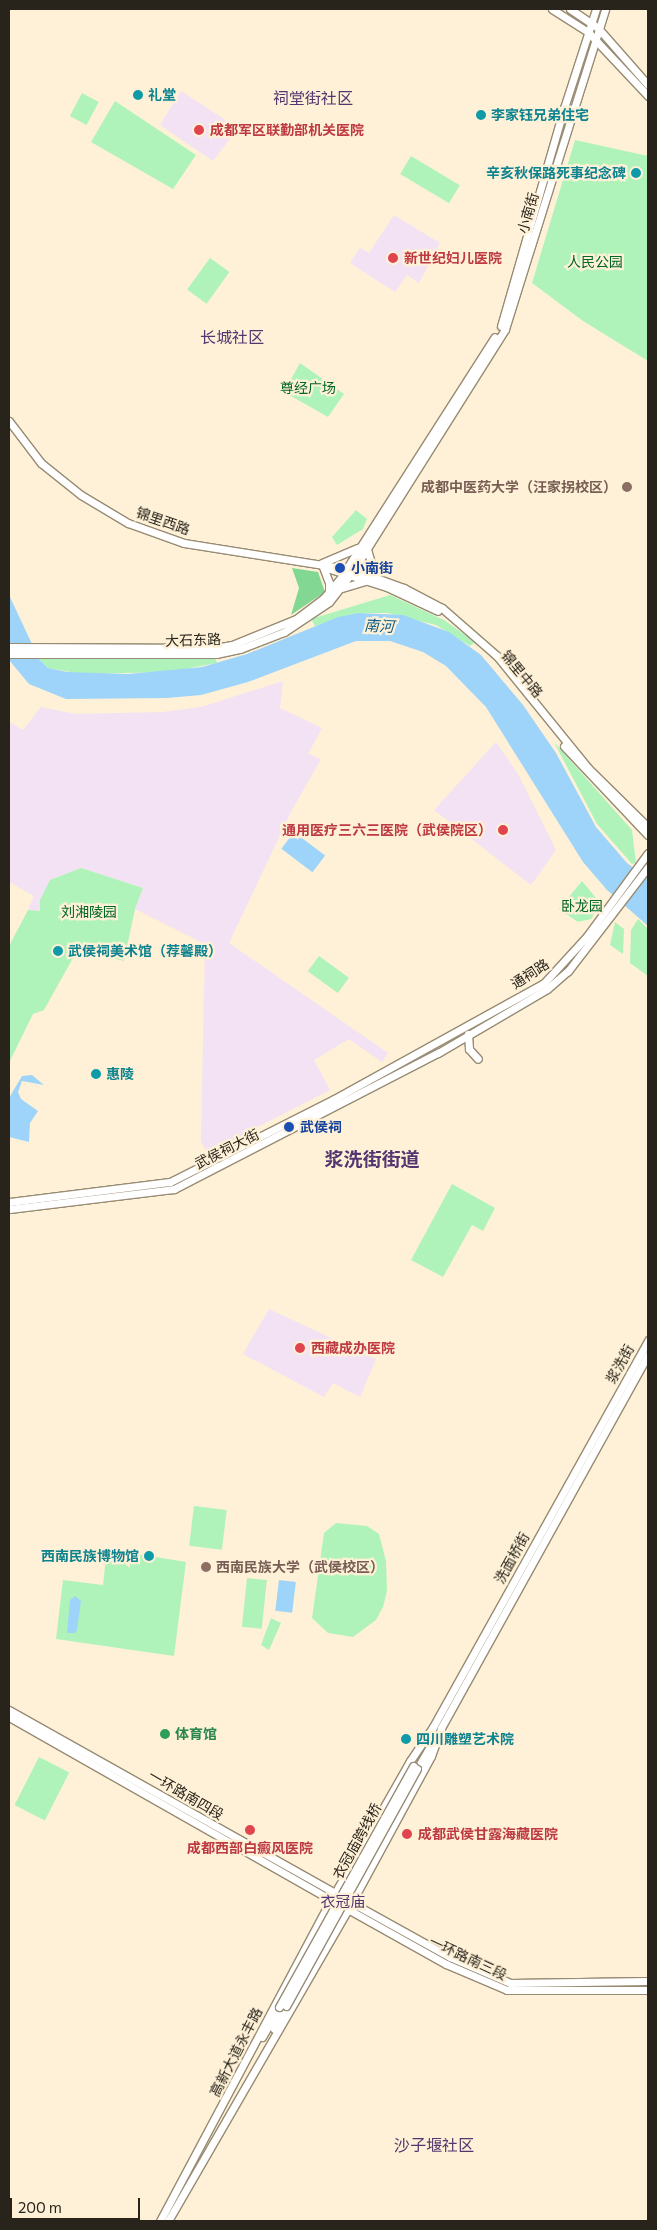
<!DOCTYPE html>
<meta charset="utf-8">
<style>
body{margin:0}
#map{position:relative;width:657px;height:2230px;overflow:hidden;background:#fef1d7;font-family:Commissioner,"Noto Sans SC",sans-serif}
div>[style]{position:absolute}
.industrial>*{inset:0;background:#f3e2f3}
.medical>*{inset:0;background:#f2e2f4}
.green>*{inset:0;background:#b0f3ba;transform-origin:0 0}
.forest>*{inset:0;background:#82d892}
.water>*{inset:0;background:#9ed4fa;transform-origin:0 0}
.roads{filter:drop-shadow(1px 0 #978b73) drop-shadow(-1px 0 #978b73) drop-shadow(0 1px #978b73) drop-shadow(0 -1px #978b73)}
.major>*{height:7px;margin:-3.5px;padding:0 3.5px;transform-origin:3.5px;border-radius:3.5px;background:#fff}
.bridges{filter:drop-shadow(1px 0 #978b73) drop-shadow(-1px 0 #978b73) drop-shadow(0 1px #978b73) drop-shadow(0 -1px #978b73)}
.major-bridge>*{height:7px;margin:-3.5px;padding:0 3.5px;transform-origin:3.5px;border-radius:3.5px;background:#fff}
.dots>*{width:14px;height:14px;translate:-50% -50%;box-sizing:border-box;border:2px solid #fef1d7;border-radius:50%}
span{translate:-50% -50%;white-space:nowrap;text-align:center;line-height:1.15;-webkit-text-stroke:4.5px #fef1d7;paint-order:stroke}
.culture-label{font-size:14px;color:#0d838f;font-weight:700}
.left{translate:0 -50%;text-align:left}
.right{translate:-100% -50%;text-align:right}
.health-label{font-size:14px;color:#be3a42;font-weight:700}
.street-label{font-size:14px;color:#29241b}
.park-label{font-size:14px;color:#006628}
.education-label{font-size:14px;color:#785e54;font-weight:700}
.transit-label{font-size:14px;color:#164399;font-weight:700}
.leisure-label{font-size:14px;color:#27864d;font-weight:700}
.water-label{font-size:15px;color:#105b84;font-style:italic}
.neighbourhood-label{font-size:15px;color:#533670}
.quarter-label{font-size:16px;color:#533670}
.district-label{font-size:19px;color:#533670;font-weight:700}
.frame{position:absolute;inset:0;border:10px solid #29241b;pointer-events:none}
.scale{position:absolute;left:10px;top:2198px;width:130px;height:22px;box-sizing:border-box;border:2px solid #29241b;border-top:0;padding-left:6px;font-size:15px;line-height:18px;white-space:nowrap;color:#29241b;-webkit-text-stroke:4px #fef1d7;paint-order:stroke}
</style>
<div id="map">
<div class="industrial">
<i style="clip-path:polygon(283px 681px,280px 708px,322px 728px,308px 754px,321px 759px,292px 810px,229px 943px,388px 1053px,382px 1062px,349px 1039px,314px 1060px,330px 1090px,207px 1153px,201px 1141px,205px 944px,135px 909px,143px 888px,81px 868px,50px 880px,40px 911px,28px 910px,34px 896px,9px 882px,9px 722px,23px 730px,41px 707px,76px 714px,162px 712px,201px 707px)"></i>
</div>
<div class="medical">
<i style="clip-path:polygon(181px 91px,230px 123px,232px 136px,213px 161px,160px 125px)"></i>
<i style="clip-path:polygon(394px 215px,440px 243px,419px 283px,407px 275px,395px 292px,350px 263px,360px 248px,369px 253px)"></i>
<i style="clip-path:polygon(496px 742px,518px 774px,556px 850px,531px 885px,434px 810px)"></i>
<i style="clip-path:polygon(269px 1309px,376px 1359px,360px 1397px,333px 1383px,324px 1397px,243px 1354px)"></i>
</div>
<div class="green">
<i style="left:82px;top:93px;width:19px;height:26px;rotate:28deg"></i>
<i style="clip-path:polygon(115px 101px,196px 155px,173px 189px,91px 142px)"></i>
<i style="clip-path:polygon(575px 140px,648px 156px,648px 361px,583px 321px,532px 283px)"></i>
<i style="left:411px;top:156px;width:57px;height:21px;rotate:31deg"></i>
<i style="left:210px;top:258px;width:24px;height:39px;rotate:36deg"></i>
<i style="clip-path:polygon(300px 363px,344px 394px,328px 417px,284px 392px)"></i>
<i style="clip-path:polygon(356px 510px,367px 519px,363px 529px,337px 545px,332px 537px)"></i>
<i style="clip-path:polygon(390px 595px,444px 620px,475px 642px,470px 646px,436px 625px,387px 613px,359px 613px,315px 626px,311px 619px)"></i>
<i style="clip-path:polygon(71px 657px,215px 657px,217px 663px,168px 672px,81px 674px,48px 668px,39px 659px)"></i>
<i style="clip-path:polygon(554px 742px,632px 830px,636px 863px,632px 864px,597px 824px)"></i>
<i style="clip-path:polygon(81px 868px,143px 888px,135px 909px,124px 961px,78px 949px,44px 1010px,33px 1014px,9px 1063px,9px 946px,28px 910px,40px 911px,40px 900px,50px 880px)"></i>
<i style="clip-path:polygon(582px 881px,601px 904px,591px 919px,578px 922px,559px 909px)"></i>
<i style="clip-path:polygon(638px 919px,648px 929px,648px 976px,630px 963px,631px 930px)"></i>
<i style="clip-path:polygon(615px 922px,624px 929px,623px 954px,610px 945px)"></i>
<i style="left:319px;top:956px;width:37px;height:19px;rotate:36deg"></i>
<i style="clip-path:polygon(452px 1184px,495px 1208px,483px 1231px,472px 1225px,443px 1277px,411px 1260px)"></i>
<i style="left:194px;top:1506px;width:33px;height:40px;rotate:7deg"></i>
<i style="clip-path:polygon(336px 1523px,367px 1526px,379px 1534px,386px 1561px,387px 1591px,383px 1607px,376px 1620px,353px 1637px,328px 1633px,312px 1618px,324px 1533px)"></i>
<i style="clip-path:polygon(107px 1549px,186px 1562px,174px 1656px,56px 1639px,63px 1580px,103px 1585px)"></i>
<i style="left:247px;top:1578px;width:20px;height:49px;rotate:6deg"></i>
<i style="clip-path:polygon(271px 1618px,281px 1623px,269px 1650px,261px 1645px)"></i>
<i style="left:39px;top:1757px;width:34px;height:54px;rotate:27deg"></i>
</div>
<div class="forest">
<i style="clip-path:polygon(292px 568px,318px 572px,325px 592px,291px 615px,299px 588px)"></i>
</div>
<div class="water">
<i style="clip-path:polygon(9px 595px,39px 659px,48px 668px,67px 672px,128px 674px,202px 667px,247px 654px,338px 617px,359px 613px,403px 615px,449px 632px,481px 655px,523px 705px,556px 753px,596px 827px,627px 863px,648px 879px,648px 926px,607px 890px,583px 862px,486px 707px,446px 666px,423px 652px,390px 641px,356px 641px,248px 682px,201px 695px,167px 698px,66px 699px,29px 684px,9px 660px)"></i>
<i style="left:294px;top:832px;width:39px;height:21px;rotate:37deg"></i>
<i style="clip-path:polygon(32px 1075px,44px 1085px,22px 1081px,18px 1092px,21px 1099px,38px 1111px,30px 1123px,29px 1142px,9px 1137px,9px 1098px,22px 1076px)"></i>
<i style="left:279px;top:1580px;width:17px;height:31px;rotate:7deg"></i>
<i style="clip-path:polygon(75px 1596px,81px 1601px,77px 1630px,75px 1633px,67px 1633px,70px 1600px)"></i>
</div>
<div class="roads">
<div class="major">
<i style="left:552px;top:9px;width:43px;rotate:32.6deg"></i>
<i style="left:588px;top:32px;width:88px;rotate:46.8deg"></i>
<i style="left:570px;top:9px;width:34px;rotate:34deg"></i>
<i style="left:598px;top:28px;width:76px;rotate:48.7deg"></i>
<i style="left:501px;top:326px;width:227px;rotate:-73.9deg"></i>
<i style="left:564px;top:108px;width:104px;rotate:-72.1deg"></i>
<i style="left:9px;top:421px;width:53px;rotate:52.7deg"></i>
<i style="left:41px;top:463px;width:51px;rotate:38.7deg"></i>
<i style="left:81px;top:495px;width:55px;rotate:30.8deg"></i>
<i style="left:128px;top:523px;width:59px;rotate:19.7deg"></i>
<i style="left:184px;top:543px;width:172px;rotate:9deg"></i>
<i style="left:354px;top:570px;width:53px;rotate:19.8deg"></i>
<i style="left:404px;top:588px;width:43px;rotate:27.8deg"></i>
<i style="left:442px;top:608px;width:73px;rotate:41.1deg"></i>
<i style="left:497px;top:656px;width:144px;rotate:50.9deg"></i>
<i style="left:588px;top:768px;width:84px;rotate:44.5deg"></i>
<i style="left:367px;top:549px;width:29px;rotate:74deg"></i>
<i style="left:322px;top:563px;width:39px;rotate:-23deg"></i>
<i style="left:323px;top:567px;width:17px;rotate:69deg"></i>
<i style="left:329px;top:583px;width:10px;rotate:90deg"></i>
<i style="left:330px;top:569px;width:60px;rotate:17.5deg"></i>
<i style="left:387px;top:587px;width:56px;rotate:25.2deg"></i>
<i style="left:342px;top:588px;width:27px;rotate:-17deg"></i>
<i style="left:9px;top:647px;width:206px;rotate:0.3deg"></i>
<i style="left:215px;top:648px;width:17px;rotate:-10deg"></i>
<i style="left:232px;top:645px;width:69px;rotate:-22.1deg"></i>
<i style="left:296px;top:619px;width:34px;rotate:-37deg"></i>
<i style="left:323px;top:599px;width:26px;rotate:-50deg"></i>
<i style="left:340px;top:579px;width:287px;rotate:-57.4deg"></i>
<i style="left:9px;top:654px;width:207px"></i>
<i style="left:216px;top:654px;width:25px;rotate:-12deg"></i>
<i style="left:240px;top:649px;width:47px;rotate:-21.1deg"></i>
<i style="left:284px;top:632px;width:54px;rotate:-33.7deg"></i>
<i style="left:329px;top:602px;width:36px;rotate:-52deg"></i>
<i style="left:351px;top:574px;width:289px;rotate:-57.8deg"></i>
<i style="left:505px;top:329px;width:335px;rotate:-72.6deg"></i>
<i style="left:564px;top:746px;width:122px;rotate:46.7deg"></i>
<i style="left:468px;top:1034px;width:15px;rotate:86deg"></i>
<i style="left:469px;top:1049px;width:13px;rotate:48deg"></i>
<i style="left:9px;top:1202px;width:162px;rotate:-7.1deg"></i>
<i style="left:170px;top:1182px;width:184px;rotate:-26.8deg"></i>
<i style="left:334px;top:1099px;width:240px;rotate:-28.9deg"></i>
<i style="left:544px;top:983px;width:64px;rotate:-47.5deg"></i>
<i style="left:587px;top:936px;width:103px;rotate:-53.7deg"></i>
<i style="left:9px;top:1209px;width:166px;rotate:-6.9deg"></i>
<i style="left:174px;top:1189px;width:297px;rotate:-27.3deg"></i>
<i style="left:438px;top:1053px;width:126px;rotate:-30.4deg"></i>
<i style="left:547px;top:989px;width:28px;rotate:-41deg"></i>
<i style="left:568px;top:971px;width:131px;rotate:-52.4deg"></i>
<i style="left:9px;top:1710px;width:377px;rotate:29.3deg"></i>
<i style="left:9px;top:1717px;width:374px;rotate:29.6deg"></i>
<i style="left:417px;top:1769px;width:30px;rotate:-60deg"></i>
<i style="left:347px;top:1900px;width:118px;rotate:29deg"></i>
<i style="left:450px;top:1957px;width:65px;rotate:23.4deg"></i>
<i style="left:510px;top:1983px;width:138px;rotate:-0.8deg"></i>
<i style="left:344px;top:1907px;width:117px;rotate:29.2deg"></i>
<i style="left:446px;top:1964px;width:66px;rotate:23.1deg"></i>
<i style="left:507px;top:1990px;width:141px"></i>
<i style="left:274px;top:2029px;width:26px;rotate:-62deg"></i>
<i style="left:262px;top:2037px;width:34px;rotate:-60deg"></i>
<i style="left:160px;top:2221px;width:364px;rotate:-62deg"></i>
<i style="left:331px;top:1900px;width:160px;rotate:-60.4deg"></i>
<i style="left:410px;top:1761px;width:41px;rotate:-55.9deg"></i>
<i style="left:433px;top:1727px;width:443px;rotate:-60.9deg"></i>
<i style="left:168px;top:2221px;width:360px;rotate:-60deg"></i>
<i style="left:348px;top:1909px;width:174px;rotate:-61.5deg"></i>
<i style="left:431px;top:1756px;width:30px;rotate:-70deg"></i>
<i style="left:441px;top:1728px;width:427px;rotate:-61deg"></i>
</div>
</div>
<div class="bridges">
<div class="major-bridge">
<i style="left:286px;top:2006px;width:271px;rotate:-61.1deg"></i>
<i style="left:279px;top:2007px;width:276px;rotate:-60.9deg"></i>
</div>
</div>
<div class="dots">
<i style="left:138px;top:95px;background:#0f9aa8"></i>
<i style="left:481px;top:115px;background:#0f9aa8"></i>
<i style="left:199px;top:130px;background:#e0444e"></i>
<i style="left:636px;top:173px;background:#0f9aa8"></i>
<i style="left:393px;top:258px;background:#e0444e"></i>
<i style="left:627px;top:487px;background:#8d6e63"></i>
<i style="left:340px;top:568px;background:#1a4fb4"></i>
<i style="left:503px;top:830px;background:#e0444e"></i>
<i style="left:58px;top:951px;background:#0f9aa8"></i>
<i style="left:96px;top:1074px;background:#0f9aa8"></i>
<i style="left:289px;top:1127px;background:#1a4fb4"></i>
<i style="left:300px;top:1348px;background:#e0444e"></i>
<i style="left:149px;top:1556px;background:#0f9aa8"></i>
<i style="left:206px;top:1567px;background:#8d6e63"></i>
<i style="left:165px;top:1734px;background:#2e9e5b"></i>
<i style="left:406px;top:1739px;background:#0f9aa8"></i>
<i style="left:250px;top:1830px;background:#e0444e"></i>
<i style="left:407px;top:1834px;background:#e0444e"></i>
</div>
<div class="culture-label">
<span class="left" style="left:148px;top:95px">礼堂</span>
<span class="left" style="left:491px;top:115px">李家钰兄弟住宅</span>
<span class="right" style="left:626px;top:173px">辛亥秋保路死事纪念碑</span>
<span class="left" style="left:68px;top:951px">武侯祠美术馆（荐馨殿）</span>
<span class="left" style="left:106px;top:1074px">惠陵</span>
<span class="right" style="left:139px;top:1556px">西南民族博物馆</span>
<span class="left" style="left:416px;top:1739px">四川雕塑艺术院</span>
</div>
<div class="health-label">
<span class="left" style="left:210px;top:130px">成都军区联勤部机关医院</span>
<span class="left" style="left:404px;top:258px">新世纪妇儿医院</span>
<span class="right" style="left:492px;top:830px">通用医疗三六三医院（武侯院区）</span>
<span class="left" style="left:311px;top:1348px">西藏成办医院</span>
<span class="left" style="left:418px;top:1834px">成都武侯甘露海藏医院</span>
<span style="left:250px;top:1848px">成都西部白癜风医院</span>
</div>
<div class="street-label">
<span style="left:528px;top:213px;rotate:-74deg">小南街</span>
<span style="left:163px;top:521px;rotate:19deg">锦里西路</span>
<span style="left:193px;top:640px;rotate:-2deg">大石东路</span>
<span style="left:522px;top:674px;rotate:50deg">锦里中路</span>
<span style="left:530px;top:974px;rotate:-33deg">通祠路</span>
<span style="left:227px;top:1149px;rotate:-27deg">武侯祠大街</span>
<span style="left:620px;top:1364px;rotate:-61deg">浆洗街</span>
<span style="left:512px;top:1558px;rotate:-61deg">洗面桥街</span>
<span style="left:186px;top:1795px;rotate:30deg">一环路南四段</span>
<span style="left:357px;top:1841px;rotate:-61deg">衣冠庙跨线桥</span>
<span style="left:468px;top:1958px;rotate:25deg">一环路南三段</span>
<span style="left:236px;top:2052px;rotate:-63deg">高新大道永丰路</span>
</div>
<div class="park-label">
<span style="left:595px;top:262px">人民公园</span>
<span style="left:308px;top:388px">尊经广场</span>
<span style="left:582px;top:906px">卧龙园</span>
<span style="left:89px;top:912px">刘湘陵园</span>
</div>
<div class="education-label">
<span class="right" style="left:617px;top:487px">成都中医药大学（汪家拐校区）</span>
<span class="left" style="left:216px;top:1567px">西南民族大学（武侯校区）</span>
</div>
<div class="transit-label">
<span class="left" style="left:351px;top:568px">小南街</span>
<span class="left" style="left:300px;top:1127px">武侯祠</span>
</div>
<div class="leisure-label">
<span class="left" style="left:175px;top:1734px">体育馆</span>
</div>
<div class="water-label">
<span style="left:379px;top:626px;rotate:3deg">南河</span>
</div>
<div class="neighbourhood-label">
<span style="left:343px;top:1902px">衣冠庙</span>
</div>
<div class="quarter-label">
<span style="left:313px;top:98px">祠堂街社区</span>
<span style="left:232px;top:337px">长城社区</span>
<span style="left:434px;top:2145px">沙子堰社区</span>
</div>
<div class="district-label">
<span style="left:372px;top:1159px">浆洗街街道</span>
</div>
<div class="frame"></div>
<div class="scale">200 m</div>
</div>
